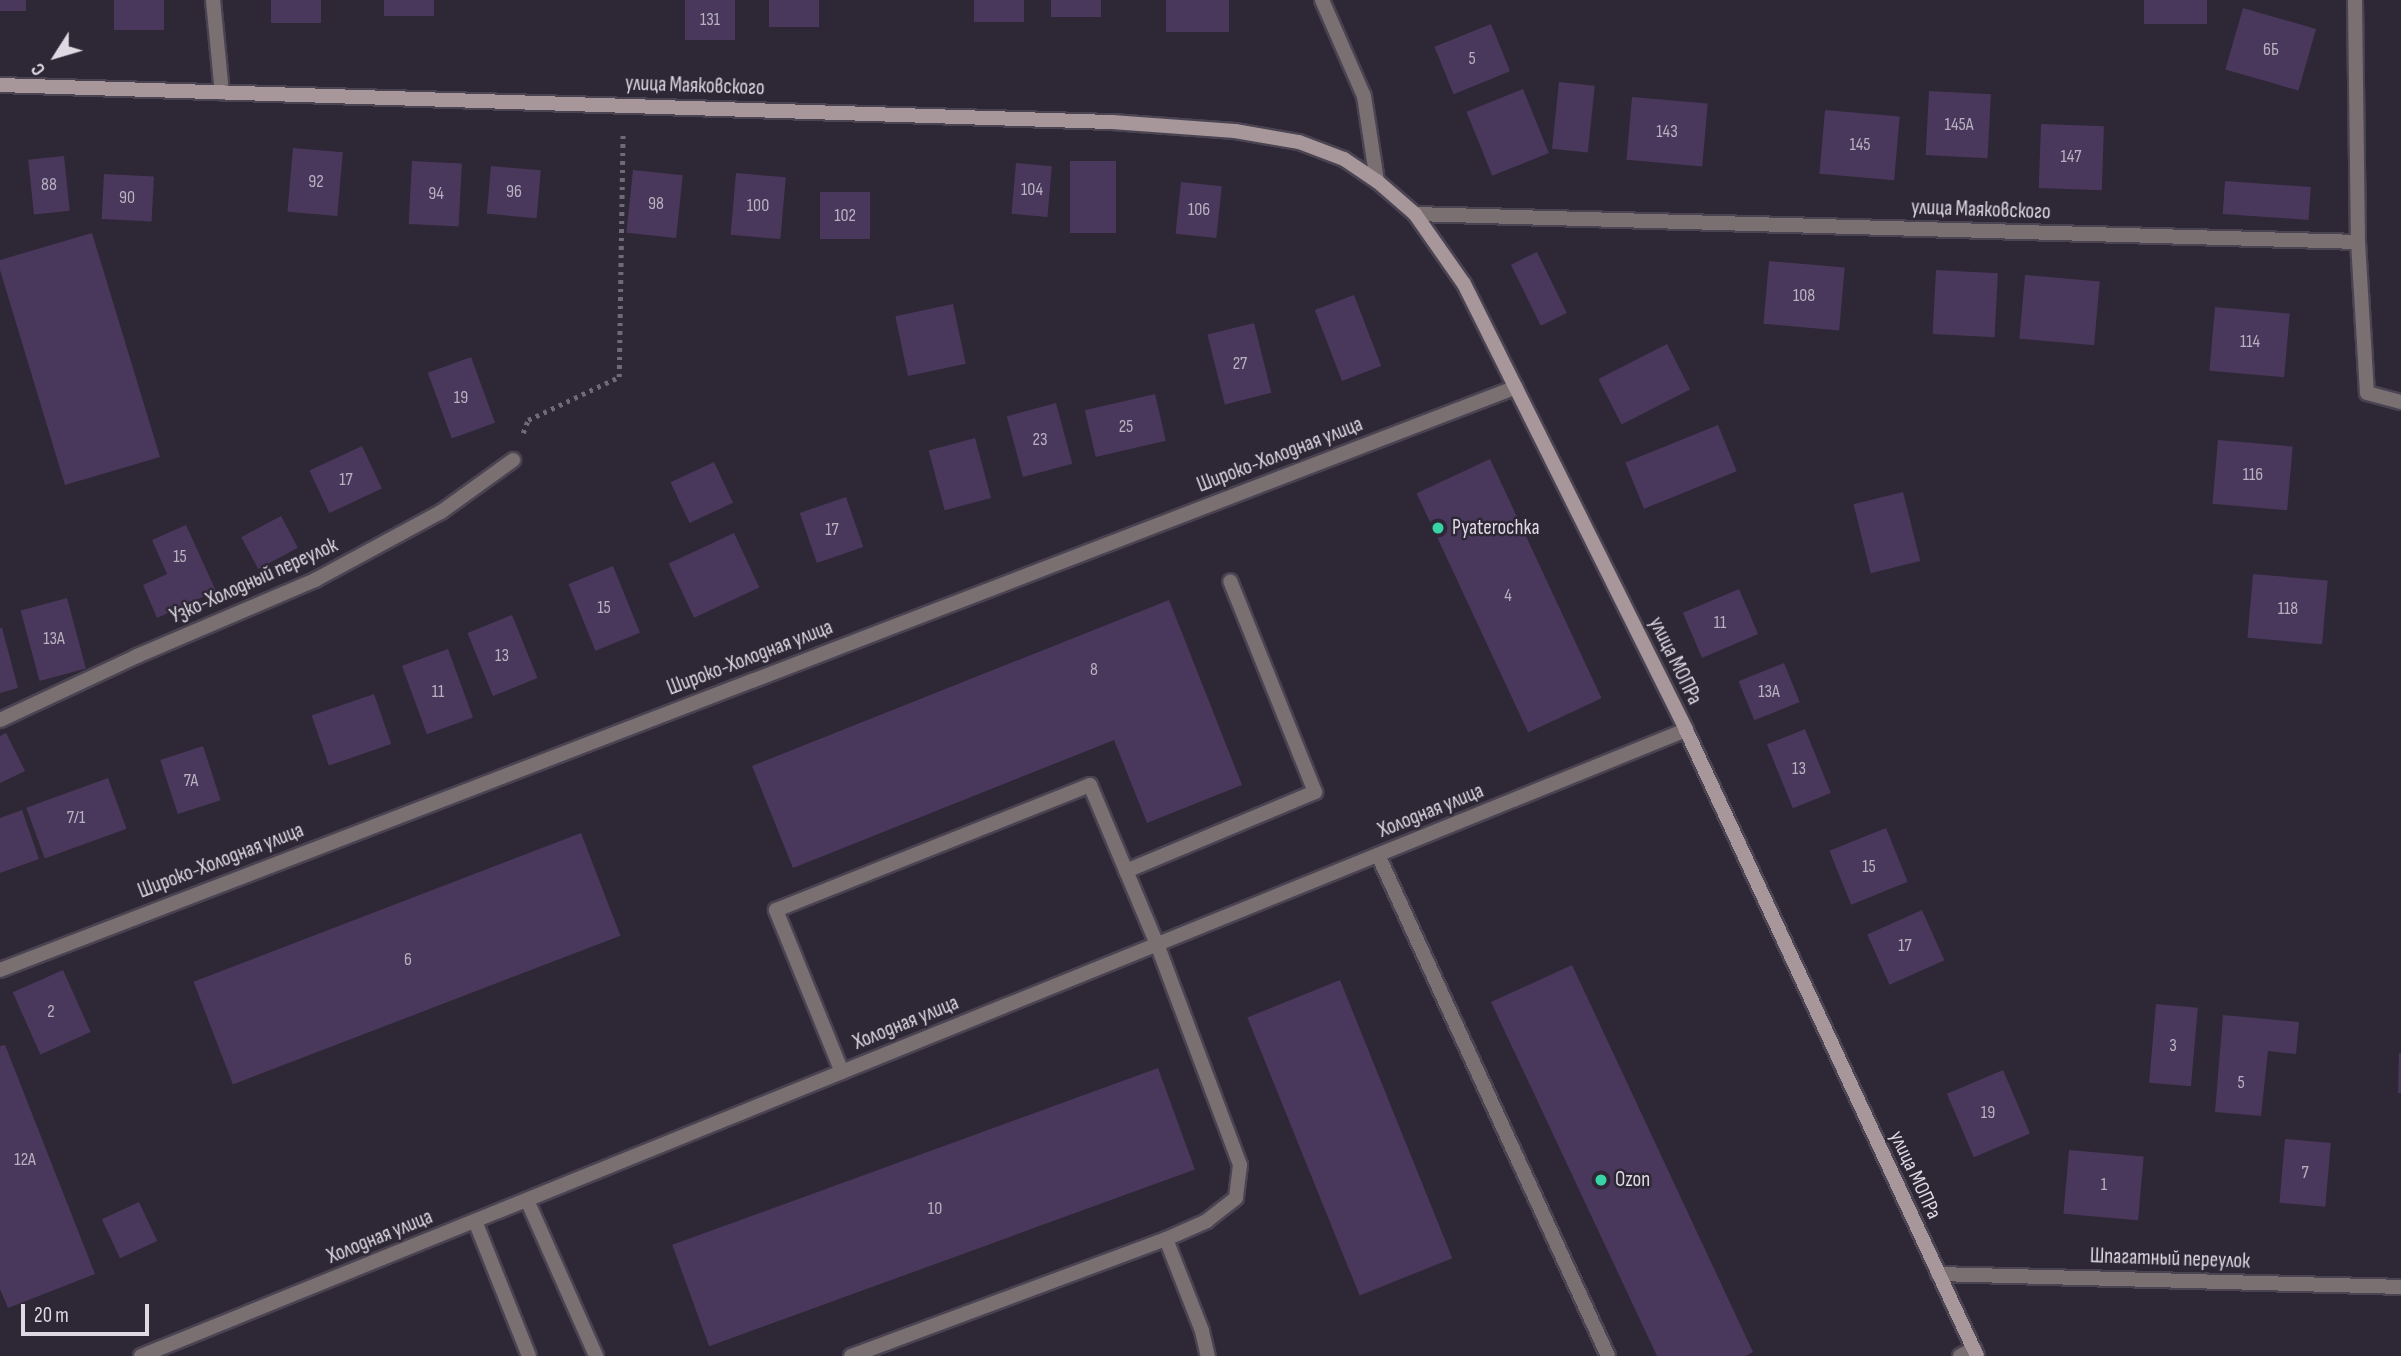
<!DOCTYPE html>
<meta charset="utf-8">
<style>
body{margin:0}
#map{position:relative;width:2401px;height:1356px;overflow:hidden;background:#2e2736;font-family:"Sofia Sans Condensed",sans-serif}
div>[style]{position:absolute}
.building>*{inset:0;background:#49385b;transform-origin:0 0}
.path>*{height:4.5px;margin-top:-2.25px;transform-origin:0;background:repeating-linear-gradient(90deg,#706a77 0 3.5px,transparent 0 8.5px)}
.roads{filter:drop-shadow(2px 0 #4a4352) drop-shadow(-2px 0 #4a4352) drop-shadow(0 2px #4a4352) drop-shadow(0 -2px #4a4352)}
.lane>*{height:14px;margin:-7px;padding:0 7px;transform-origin:7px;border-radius:7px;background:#7a7072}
.street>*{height:14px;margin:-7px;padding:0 7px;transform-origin:7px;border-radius:7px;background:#7a7072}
.secondary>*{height:14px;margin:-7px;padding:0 7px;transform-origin:7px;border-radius:7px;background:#a8979a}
.dots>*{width:19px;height:19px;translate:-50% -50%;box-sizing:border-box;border:4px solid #2e2736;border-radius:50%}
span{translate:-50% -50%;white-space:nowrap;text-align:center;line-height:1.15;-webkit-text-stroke:5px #2e2736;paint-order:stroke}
.number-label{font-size:18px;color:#b9b1c1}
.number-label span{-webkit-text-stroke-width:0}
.street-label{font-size:21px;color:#ded9e3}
.poi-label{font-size:21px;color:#ded9e3}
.left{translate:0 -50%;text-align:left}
.north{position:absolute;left:21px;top:21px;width:70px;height:70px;-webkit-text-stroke:5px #2e2736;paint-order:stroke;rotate:233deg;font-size:19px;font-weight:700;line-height:28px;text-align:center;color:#ded9e3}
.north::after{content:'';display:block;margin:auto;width:24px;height:32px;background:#ded9e3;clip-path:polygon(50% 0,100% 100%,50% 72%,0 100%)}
.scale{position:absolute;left:21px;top:1304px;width:128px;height:32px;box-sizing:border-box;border:4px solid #ded9e3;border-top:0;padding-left:9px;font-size:21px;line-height:24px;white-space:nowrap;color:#ded9e3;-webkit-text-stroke:5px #2e2736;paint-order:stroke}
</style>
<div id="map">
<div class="building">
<i style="left:0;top:0;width:26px;height:11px"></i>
<i style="left:114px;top:0;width:50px;height:30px"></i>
<i style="left:271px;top:0;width:50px;height:23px"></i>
<i style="left:384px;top:0;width:50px;height:16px"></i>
<i style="left:685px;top:0;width:50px;height:40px"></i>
<i style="left:769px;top:0;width:50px;height:27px"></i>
<i style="left:974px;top:0;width:50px;height:22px"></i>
<i style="left:1051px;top:0;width:50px;height:17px"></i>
<i style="left:1166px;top:0;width:63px;height:32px"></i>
<i style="left:2144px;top:0;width:63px;height:24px"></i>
<i style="left:2243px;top:8px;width:76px;height:64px;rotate:16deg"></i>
<i style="left:1491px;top:24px;width:51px;height:61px;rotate:68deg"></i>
<i style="left:1559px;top:82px;width:36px;height:67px;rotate:6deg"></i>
<i style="left:1523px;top:89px;width:69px;height:61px;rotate:68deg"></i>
<i style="left:1929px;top:91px;width:62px;height:64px;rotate:3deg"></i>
<i style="left:1632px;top:97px;width:76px;height:63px;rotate:5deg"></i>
<i style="left:1825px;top:110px;width:75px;height:64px;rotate:5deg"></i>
<i style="left:2041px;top:124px;width:63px;height:64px;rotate:2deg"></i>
<i style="left:293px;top:148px;width:50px;height:64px;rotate:5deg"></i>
<i style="left:64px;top:156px;width:55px;height:36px;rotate:84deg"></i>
<i style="left:412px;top:161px;width:50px;height:63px;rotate:3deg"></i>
<i style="left:1070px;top:161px;width:46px;height:72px"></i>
<i style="left:1016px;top:163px;width:36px;height:51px;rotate:5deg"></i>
<i style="left:491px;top:166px;width:50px;height:48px;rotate:5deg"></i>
<i style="left:633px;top:170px;width:50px;height:63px;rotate:6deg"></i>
<i style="left:736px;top:173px;width:50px;height:62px;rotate:5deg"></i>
<i style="left:104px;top:174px;width:50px;height:45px;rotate:3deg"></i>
<i style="left:2225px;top:181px;width:86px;height:33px;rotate:4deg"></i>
<i style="left:1181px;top:182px;width:41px;height:52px;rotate:6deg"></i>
<i style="left:820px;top:192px;width:50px;height:47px"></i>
<i style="clip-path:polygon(92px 233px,160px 457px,65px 485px,0 270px,0 260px)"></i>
<i style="left:1537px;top:252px;width:68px;height:29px;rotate:64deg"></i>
<i style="left:1769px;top:261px;width:76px;height:63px;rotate:5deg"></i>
<i style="left:1936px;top:270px;width:62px;height:64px;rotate:3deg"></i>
<i style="left:2025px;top:275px;width:75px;height:64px;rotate:5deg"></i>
<i style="left:1354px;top:295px;width:76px;height:42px;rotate:69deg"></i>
<i style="left:953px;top:304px;width:61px;height:59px;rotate:78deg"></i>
<i style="left:2215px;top:307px;width:75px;height:64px;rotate:5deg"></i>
<i style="left:1254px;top:323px;width:72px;height:48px;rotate:76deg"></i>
<i style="left:1667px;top:344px;width:51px;height:77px;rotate:63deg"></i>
<i style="left:471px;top:357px;width:70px;height:46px;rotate:70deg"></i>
<i style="left:1155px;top:394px;width:48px;height:72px;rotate:77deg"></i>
<i style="left:1056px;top:403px;width:63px;height:51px;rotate:75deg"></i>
<i style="left:1718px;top:425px;width:50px;height:100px;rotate:68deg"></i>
<i style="left:975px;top:438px;width:62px;height:48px;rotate:75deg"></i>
<i style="left:2218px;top:440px;width:75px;height:64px;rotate:5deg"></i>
<i style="left:362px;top:446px;width:47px;height:58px;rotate:65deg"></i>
<i style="left:1490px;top:459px;width:264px;height:81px;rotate:65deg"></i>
<i style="left:714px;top:462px;width:45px;height:48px;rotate:65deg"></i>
<i style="left:1903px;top:492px;width:71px;height:51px;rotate:76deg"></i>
<i style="left:846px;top:497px;width:53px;height:49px;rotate:71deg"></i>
<i style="left:281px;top:516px;width:36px;height:45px;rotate:62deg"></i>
<i style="clip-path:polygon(186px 525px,216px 591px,157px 618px,143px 585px,167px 574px,152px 540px)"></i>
<i style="left:734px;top:533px;width:60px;height:72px;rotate:65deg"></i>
<i style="left:613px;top:566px;width:72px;height:48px;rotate:68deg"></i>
<i style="left:2253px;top:574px;width:75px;height:64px;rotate:5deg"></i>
<i style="left:1739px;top:589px;width:49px;height:61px;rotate:67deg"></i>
<i style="left:67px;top:598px;width:73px;height:48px;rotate:75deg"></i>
<i style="clip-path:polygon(1169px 600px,1242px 785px,1147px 823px,1114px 740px,793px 868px,752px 766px)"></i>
<i style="left:512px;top:615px;width:68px;height:48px;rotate:68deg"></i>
<i style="clip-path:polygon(0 628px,2px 628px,18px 688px,0 693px)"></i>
<i style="left:448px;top:649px;width:73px;height:49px;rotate:70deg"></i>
<i style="left:1784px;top:663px;width:42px;height:49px;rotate:68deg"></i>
<i style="left:374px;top:694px;width:53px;height:66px;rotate:71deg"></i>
<i style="left:1805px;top:729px;width:69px;height:41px;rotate:68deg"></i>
<i style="clip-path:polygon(6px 733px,25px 771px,0 783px,0 736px)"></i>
<i style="left:203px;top:746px;width:57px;height:45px;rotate:72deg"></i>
<i style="left:108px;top:778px;width:54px;height:87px;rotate:70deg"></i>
<i style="clip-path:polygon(22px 810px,39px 859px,0 873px,0 818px)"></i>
<i style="left:1886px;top:828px;width:58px;height:61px;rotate:68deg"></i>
<i style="left:581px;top:833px;width:110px;height:415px;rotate:69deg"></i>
<i style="left:1922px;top:910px;width:55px;height:60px;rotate:66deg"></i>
<i style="clip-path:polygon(1572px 965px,1753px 1352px,1746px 1356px,1657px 1356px,1491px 1002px)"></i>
<i style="left:63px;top:970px;width:68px;height:55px;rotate:66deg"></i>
<i style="left:1340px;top:980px;width:300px;height:100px;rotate:68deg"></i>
<i style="left:2156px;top:1004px;width:42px;height:79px;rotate:5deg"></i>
<i style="clip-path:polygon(2223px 1015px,2299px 1022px,2296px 1054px,2268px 1051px,2261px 1116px,2215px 1112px)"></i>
<i style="clip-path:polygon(5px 1045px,95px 1274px,8px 1308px,0 1289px,0 1046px)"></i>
<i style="clip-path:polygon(2399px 1053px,2401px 1053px,2401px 1093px,2398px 1093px)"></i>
<i style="left:1158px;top:1068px;width:108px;height:517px;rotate:70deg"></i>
<i style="left:2003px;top:1070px;width:69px;height:61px;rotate:67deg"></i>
<i style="left:2285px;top:1139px;width:46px;height:64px;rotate:5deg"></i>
<i style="left:2069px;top:1150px;width:75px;height:64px;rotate:5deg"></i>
<i style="left:139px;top:1202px;width:43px;height:41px;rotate:65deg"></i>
</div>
<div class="path">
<i style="left:523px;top:433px;width:14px;rotate:-69deg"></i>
<i style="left:528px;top:420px;width:101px;rotate:-25.3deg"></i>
<i style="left:619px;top:377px;width:244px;rotate:-89.1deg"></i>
</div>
<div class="roads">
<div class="lane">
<i style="left:213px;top:0;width:93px;rotate:84.5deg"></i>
<i style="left:2355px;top:0;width:242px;rotate:89.3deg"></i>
<i style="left:0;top:720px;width:151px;rotate:-25deg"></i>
<i style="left:137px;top:656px;width:194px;rotate:-23.1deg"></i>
<i style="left:315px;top:580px;width:143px;rotate:-28.4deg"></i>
<i style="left:441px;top:512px;width:89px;rotate:-35.8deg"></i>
<i style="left:1378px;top:855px;width:551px;rotate:65.34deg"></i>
<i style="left:1126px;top:871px;width:205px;rotate:-22.7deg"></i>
<i style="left:1315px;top:792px;width:227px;rotate:-111.9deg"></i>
<i style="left:842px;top:1072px;width:175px;rotate:-112.2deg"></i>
<i style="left:776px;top:910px;width:338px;rotate:-21.7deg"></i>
<i style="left:1090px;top:785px;width:173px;rotate:67.2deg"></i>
<i style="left:1157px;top:944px;width:236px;rotate:69.4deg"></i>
<i style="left:1240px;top:1165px;width:33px;rotate:97deg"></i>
<i style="left:1236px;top:1198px;width:37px;rotate:142deg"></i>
<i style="left:1207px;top:1221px;width:45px;rotate:156.3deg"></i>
<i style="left:1166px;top:1239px;width:336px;rotate:159.6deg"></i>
<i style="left:527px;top:1200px;width:171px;rotate:66.1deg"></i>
<i style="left:475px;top:1221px;width:145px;rotate:68.2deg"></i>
<i style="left:1166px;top:1239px;width:99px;rotate:68.6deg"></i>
<i style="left:1202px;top:1331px;width:26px;rotate:77deg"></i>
<i style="left:1960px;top:1356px;width:16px;rotate:-27deg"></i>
</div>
<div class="street">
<i style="left:1322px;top:0;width:105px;rotate:66.4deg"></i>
<i style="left:1364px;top:96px;width:86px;rotate:81.3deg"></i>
<i style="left:1415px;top:214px;width:943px;rotate:1.7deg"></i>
<i style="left:2358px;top:242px;width:151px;rotate:86.6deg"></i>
<i style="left:2367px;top:393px;width:35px;rotate:15deg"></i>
<i style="left:0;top:970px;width:1624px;rotate:-21.03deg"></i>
<i style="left:1938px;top:1274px;width:463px;rotate:1.6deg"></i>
<i style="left:141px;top:1356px;width:1667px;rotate:-22.06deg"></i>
</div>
<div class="secondary">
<i style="left:0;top:85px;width:1113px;rotate:1.91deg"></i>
<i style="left:1112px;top:122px;width:123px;rotate:4.2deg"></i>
<i style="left:1235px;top:131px;width:65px;rotate:9.8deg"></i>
<i style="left:1299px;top:142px;width:48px;rotate:20.7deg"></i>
<i style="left:1344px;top:159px;width:40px;rotate:34deg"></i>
<i style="left:1377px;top:181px;width:50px;rotate:41deg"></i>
<i style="left:1415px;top:214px;width:85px;rotate:55deg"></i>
<i style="left:1464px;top:284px;width:498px;rotate:63.5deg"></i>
<i style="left:1686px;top:730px;width:690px;rotate:65.07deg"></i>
</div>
</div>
<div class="dots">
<i style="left:1438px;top:528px;background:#39d4a5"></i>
<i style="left:1601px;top:1180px;background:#39d4a5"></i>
</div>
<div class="number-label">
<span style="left:710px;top:20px">131</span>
<span style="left:2271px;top:50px">6Б</span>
<span style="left:1472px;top:59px">5</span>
<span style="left:1959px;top:125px">145А</span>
<span style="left:1667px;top:132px">143</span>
<span style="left:1860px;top:145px">145</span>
<span style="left:2071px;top:157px">147</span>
<span style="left:316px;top:182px">92</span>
<span style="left:49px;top:185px">88</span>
<span style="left:1032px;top:190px">104</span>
<span style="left:514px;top:192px">96</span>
<span style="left:436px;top:194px">94</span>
<span style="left:127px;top:198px">90</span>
<span style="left:656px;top:204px">98</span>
<span style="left:758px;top:206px">100</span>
<span style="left:1199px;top:210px">106</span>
<span style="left:845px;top:216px">102</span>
<span style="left:1804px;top:296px">108</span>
<span style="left:2250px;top:342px">114</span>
<span style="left:1240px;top:364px">27</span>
<span style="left:461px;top:398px">19</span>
<span style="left:1126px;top:427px">25</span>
<span style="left:1040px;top:440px">23</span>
<span style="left:2253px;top:475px">116</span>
<span style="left:346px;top:480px">17</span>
<span style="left:832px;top:530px">17</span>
<span style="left:180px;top:557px">15</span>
<span style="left:1508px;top:596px">4</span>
<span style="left:604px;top:608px">15</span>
<span style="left:2288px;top:609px">118</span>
<span style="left:1720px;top:623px">11</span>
<span style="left:54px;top:639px">13А</span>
<span style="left:502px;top:656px">13</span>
<span style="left:1094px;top:670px">8</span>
<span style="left:438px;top:692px">11</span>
<span style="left:1769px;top:692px">13А</span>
<span style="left:1799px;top:769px">13</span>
<span style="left:191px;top:781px">7А</span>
<span style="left:76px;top:818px">7/1</span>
<span style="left:1869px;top:867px">15</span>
<span style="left:1905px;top:946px">17</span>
<span style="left:408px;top:960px">6</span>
<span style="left:51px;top:1012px">2</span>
<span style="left:2173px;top:1046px">3</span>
<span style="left:2241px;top:1083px">5</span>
<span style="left:1988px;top:1113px">19</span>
<span style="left:25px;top:1160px">12А</span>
<span style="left:2305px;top:1173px">7</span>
<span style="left:2104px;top:1185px">1</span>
<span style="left:935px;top:1209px">10</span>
</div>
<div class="street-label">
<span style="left:695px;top:86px;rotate:2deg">улица Маяковского</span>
<span style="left:1981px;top:210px;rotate:2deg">улица Маяковского</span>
<span style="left:1280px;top:455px;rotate:-21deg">Широко-Холодная улица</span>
<span style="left:254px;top:581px;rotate:-24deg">Узко-Холодный переулок</span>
<span style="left:750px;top:658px;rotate:-21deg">Широко-Холодная улица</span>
<span style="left:1675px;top:661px;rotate:64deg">улица МОПРа</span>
<span style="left:1431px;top:811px;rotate:-22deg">Холодная улица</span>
<span style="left:221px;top:861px;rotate:-21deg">Широко-Холодная улица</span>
<span style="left:906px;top:1023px;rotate:-22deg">Холодная улица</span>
<span style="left:1915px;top:1175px;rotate:65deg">улица МОПРа</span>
<span style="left:380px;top:1237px;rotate:-22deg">Холодная улица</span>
<span style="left:2170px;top:1259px;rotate:2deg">Шпагатный переулок</span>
</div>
<div class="poi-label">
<span class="left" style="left:1452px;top:528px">Pyaterochka</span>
<span class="left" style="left:1615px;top:1180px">Ozon</span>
</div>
<div class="north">С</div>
<div class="scale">20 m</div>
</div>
